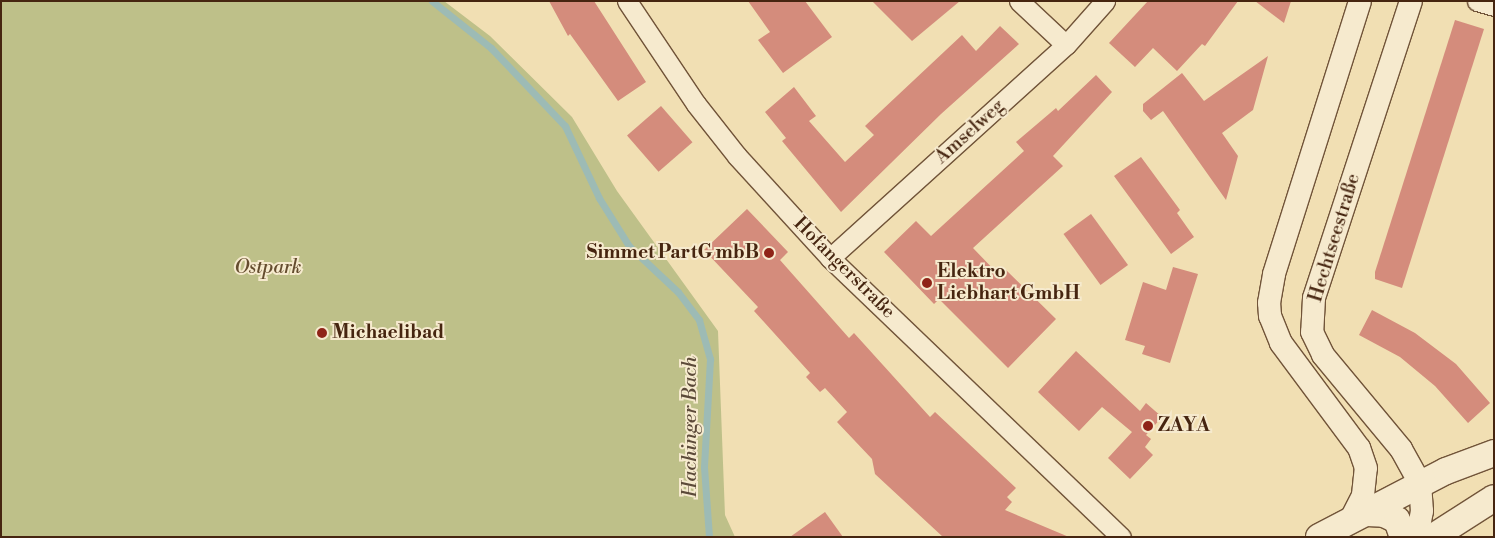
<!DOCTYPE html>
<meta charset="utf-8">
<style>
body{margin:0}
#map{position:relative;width:1495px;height:538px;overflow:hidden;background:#f1dfb3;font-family:"Libre Bodoni",serif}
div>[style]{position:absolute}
.green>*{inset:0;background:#bec089}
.stream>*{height:7px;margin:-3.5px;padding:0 3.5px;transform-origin:3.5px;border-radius:3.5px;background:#9dbbb5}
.building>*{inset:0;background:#d48c7c;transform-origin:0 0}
.roads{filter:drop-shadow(1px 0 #715439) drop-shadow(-1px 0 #715439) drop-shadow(0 1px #715439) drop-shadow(0 -1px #715439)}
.minor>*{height:19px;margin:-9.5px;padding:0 9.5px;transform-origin:9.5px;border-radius:9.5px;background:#f6eace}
.tertiary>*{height:22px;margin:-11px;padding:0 11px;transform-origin:11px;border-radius:11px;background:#f6eace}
.secondary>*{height:26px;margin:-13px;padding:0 13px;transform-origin:13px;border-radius:13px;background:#f6eace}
.dots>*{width:14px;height:14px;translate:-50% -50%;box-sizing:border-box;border:2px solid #f6eace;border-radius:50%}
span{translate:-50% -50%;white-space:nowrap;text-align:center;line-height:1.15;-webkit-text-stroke:4px #f6eace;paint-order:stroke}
.street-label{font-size:19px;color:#462510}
.poi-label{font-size:19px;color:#462510;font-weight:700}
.right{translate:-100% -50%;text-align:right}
.left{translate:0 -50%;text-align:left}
.park-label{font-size:19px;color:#644c2e;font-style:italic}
.water-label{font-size:20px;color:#5c4a39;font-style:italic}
.frame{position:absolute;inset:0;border:2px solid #462510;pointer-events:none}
</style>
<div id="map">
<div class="green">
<i style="clip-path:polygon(1px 1px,444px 1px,490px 36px,572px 117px,617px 191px,718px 331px,725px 515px,735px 537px,1px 537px)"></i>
</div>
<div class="stream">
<i style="left:432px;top:1px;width:75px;rotate:38.5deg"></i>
<i style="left:491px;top:48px;width:108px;rotate:46.5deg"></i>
<i style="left:565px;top:126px;width:80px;rotate:64.7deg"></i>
<i style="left:599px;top:198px;width:57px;rotate:58deg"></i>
<i style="left:629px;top:246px;width:67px;rotate:43.2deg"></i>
<i style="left:678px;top:292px;width:35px;rotate:53deg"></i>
<i style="left:699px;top:320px;width:41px;rotate:74.2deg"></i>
<i style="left:710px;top:359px;width:108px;rotate:93.2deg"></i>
<i style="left:704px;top:467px;width:70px;rotate:85.9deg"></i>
</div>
<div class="building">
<i style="clip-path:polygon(549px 1px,594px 1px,646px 82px,618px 101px,570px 34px,568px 36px)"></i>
<i style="clip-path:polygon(748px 1px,805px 1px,832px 37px,783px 73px,758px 40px,770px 32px)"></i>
<i style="clip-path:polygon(872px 1px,960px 1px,912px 41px)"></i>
<i style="clip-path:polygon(1148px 1px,1238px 1px,1205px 46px,1202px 44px,1177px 71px,1153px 48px,1135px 67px,1109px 43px)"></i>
<i style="clip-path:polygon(1255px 1px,1291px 1px,1284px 23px)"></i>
<i style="clip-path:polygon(1455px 20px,1484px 29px,1402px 288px,1375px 279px,1375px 272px)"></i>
<i style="clip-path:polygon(1000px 26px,1019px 44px,941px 114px,841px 212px,782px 141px,786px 138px,765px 112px,794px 87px,816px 116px,809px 121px,845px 162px,874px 135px,865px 126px,962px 35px,976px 51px)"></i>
<i style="clip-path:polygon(1268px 56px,1253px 110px,1222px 133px,1238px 156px,1226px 200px,1163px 111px,1151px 120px,1143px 111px,1143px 104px,1182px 73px,1204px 101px)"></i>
<i style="clip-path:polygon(1096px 75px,1112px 92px,1053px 156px,1063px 166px,973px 248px,1000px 276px,1006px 270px,1056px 319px,1008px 368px,939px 299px,934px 304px,884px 252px,916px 221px,931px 236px,1024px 151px,1016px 142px,1056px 108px,1058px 111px)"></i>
<i style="left:661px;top:106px;width:48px;height:45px;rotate:49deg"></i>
<i style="clip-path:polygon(1141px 157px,1180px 210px,1177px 213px,1194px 237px,1171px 254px,1114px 176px)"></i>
<i style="clip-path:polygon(747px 209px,788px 252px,780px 260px,849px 338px,854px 333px,930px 417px,935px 412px,1016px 488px,1007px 497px,1012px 502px,1005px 510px,1069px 537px,943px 537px,875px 474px,872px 459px,837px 422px,847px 412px,825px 388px,820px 392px,806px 377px,810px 373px,754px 311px,758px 307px,704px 250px)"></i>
<i style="left:1091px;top:214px;width:63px;height:34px;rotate:54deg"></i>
<i style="clip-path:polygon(1173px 267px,1198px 274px,1170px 363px,1142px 354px,1145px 346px,1125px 340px,1143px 282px,1166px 290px)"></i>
<i style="clip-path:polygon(1372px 310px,1415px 333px,1456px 364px,1490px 403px,1468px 423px,1435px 386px,1400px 357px,1359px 335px)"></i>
<i style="clip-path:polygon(1076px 351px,1140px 411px,1146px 403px,1162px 417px,1146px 435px,1151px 439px,1145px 447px,1153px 455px,1130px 479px,1108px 458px,1132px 432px,1102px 407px,1079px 431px,1038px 392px)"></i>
<i style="clip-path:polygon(825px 512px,843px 537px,790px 537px)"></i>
</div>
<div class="roads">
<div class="minor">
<i style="left:627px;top:1px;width:124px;rotate:56.2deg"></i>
<i style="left:696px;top:104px;width:66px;rotate:51.7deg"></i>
<i style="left:737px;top:156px;width:138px;rotate:47.6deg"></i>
<i style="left:830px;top:258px;width:403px;rotate:43.8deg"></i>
<i style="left:1019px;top:1px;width:64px;rotate:43.1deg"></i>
<i style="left:1477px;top:1px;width:18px;rotate:16deg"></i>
<i style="left:830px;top:258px;width:318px;rotate:-42.1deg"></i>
<i style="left:1066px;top:45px;width:59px;rotate:-48.4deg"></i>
</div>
<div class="tertiary">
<i style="left:1411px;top:1px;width:312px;rotate:108.1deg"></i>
<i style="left:1314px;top:298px;width:34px;rotate:93deg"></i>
<i style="left:1312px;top:332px;width:25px;rotate:64deg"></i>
<i style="left:1323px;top:355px;width:122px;rotate:50.3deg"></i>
<i style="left:1401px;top:449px;width:39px;rotate:61deg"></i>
<i style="left:1420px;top:483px;width:28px;rotate:86deg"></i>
<i style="left:1422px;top:511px;width:26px;rotate:101deg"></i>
<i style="left:1350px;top:521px;width:29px;rotate:-63deg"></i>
<i style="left:1363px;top:495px;width:27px;rotate:-84deg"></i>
<i style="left:1366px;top:468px;width:21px;rotate:-109deg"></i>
<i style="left:1359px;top:448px;width:131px;rotate:-126.6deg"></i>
<i style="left:1281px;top:343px;width:29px;rotate:-112deg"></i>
<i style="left:1270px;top:316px;width:13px;rotate:-94deg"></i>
<i style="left:1269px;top:303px;width:29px;rotate:-80deg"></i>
<i style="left:1274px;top:274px;width:286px;rotate:-72.5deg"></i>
</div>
<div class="secondary">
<i style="left:1367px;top:513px;width:17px;rotate:3deg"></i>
<i style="left:1384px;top:514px;width:14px;rotate:25deg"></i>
<i style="left:1397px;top:520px;width:18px;rotate:71deg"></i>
<i style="left:1319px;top:537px;width:143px;rotate:-27.5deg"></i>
<i style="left:1446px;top:471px;width:51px;rotate:-20.6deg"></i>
<i style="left:1433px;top:537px;width:72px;rotate:-32.6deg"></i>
</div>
</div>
<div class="dots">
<i style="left:769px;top:253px;background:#8f2418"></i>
<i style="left:927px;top:283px;background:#8f2418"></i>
<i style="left:322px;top:333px;background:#8f2418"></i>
<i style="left:1148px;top:426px;background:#8f2418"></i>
</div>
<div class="street-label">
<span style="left:970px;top:132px;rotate:-42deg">Amselweg</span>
<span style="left:1335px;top:238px;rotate:-73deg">Hechtseestraße</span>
<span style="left:844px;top:268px;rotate:45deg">Hofangerstraße</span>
</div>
<div class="poi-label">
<span class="right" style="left:759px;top:253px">Simmet PartG mbB</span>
<span class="left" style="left:937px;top:283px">Elektro<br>Liebhart GmbH</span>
<span class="left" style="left:332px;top:333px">Michaelibad</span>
<span class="left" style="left:1158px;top:426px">ZAYA</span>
</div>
<div class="park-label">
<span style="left:268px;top:268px">Ostpark</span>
</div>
<div class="water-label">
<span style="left:690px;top:427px;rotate:-90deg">Hachinger Bach</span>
</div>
<div class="frame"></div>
</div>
